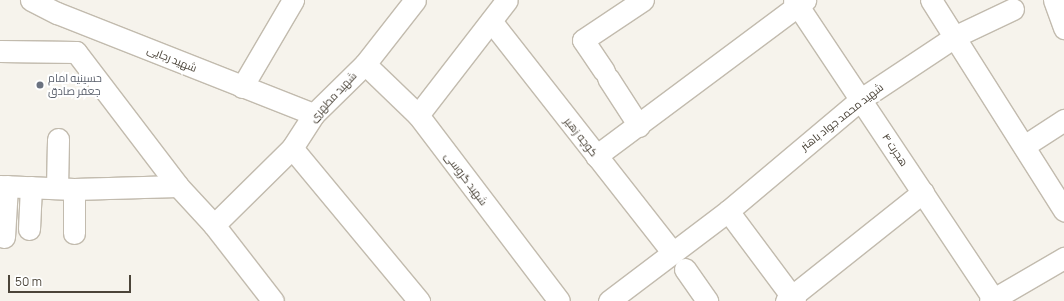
<!DOCTYPE html>
<meta charset="utf-8">
<style>
body{margin:0}
#map{position:relative;width:1064px;height:301px;overflow:hidden;background:#f6f3ec;font-family:Manrope,Cairo,sans-serif}
div>[style]{position:absolute}
.roads{filter:drop-shadow(1px 0 #c2bbae) drop-shadow(-1px 0 #c2bbae) drop-shadow(0 1px #c2bbae) drop-shadow(0 -1px #c2bbae)}
.minor>*{height:21px;margin:-10.5px;padding:0 10.5px;transform-origin:10.5px;border-radius:10.5px;background:#fff}
.dots>*{width:11px;height:11px;translate:-50% -50%;box-sizing:border-box;border:2px solid #fff;border-radius:50%}
span{translate:-50% -50%;white-space:nowrap;text-align:center;line-height:1.15;-webkit-text-stroke:4px #fff;paint-order:stroke}
.street-label{font-size:11px;color:#4b4439}
.worship-label{font-size:11px;color:#5b616d}
.left{translate:0 -50%;text-align:left}
.scale{position:absolute;left:8px;top:275px;width:123px;height:18px;box-sizing:border-box;border:2px solid #4b4439;border-top:0;padding-left:5px;font-size:12px;line-height:14px;white-space:nowrap;color:#4b4439;-webkit-text-stroke:3px #fff;paint-order:stroke}
</style>
<div id="map">
<div class="roads">
<div class="minor">
<i style="left:31px;top:0;width:29px;rotate:27deg"></i>
<i style="left:57px;top:13px;width:276px;rotate:21.5deg"></i>
<i style="left:794px;top:0;width:362px;rotate:56.3deg"></i>
<i style="left:931px;top:0;width:249px;rotate:57.7deg"></i>
<i style="left:1054px;top:0;width:30px;rotate:70deg"></i>
<i style="left:491px;top:21px;width:293px;rotate:51.9deg"></i>
<i style="left:0;top:51px;width:76px;rotate:0.8deg"></i>
<i style="left:76px;top:52px;width:168px;rotate:52.7deg"></i>
<i style="left:178px;top:186px;width:53px;rotate:47.3deg"></i>
<i style="left:214px;top:225px;width:96px;rotate:52.2deg"></i>
<i style="left:365px;top:64px;width:74px;rotate:43.9deg"></i>
<i style="left:418px;top:115px;width:233px;rotate:52.8deg"></i>
<i style="left:604px;top:71px;width:37px;rotate:-124deg"></i>
<i style="left:583px;top:40px;width:72px;rotate:-33.7deg"></i>
<i style="left:608px;top:78px;width:57px;rotate:57.1deg"></i>
<i style="left:242px;top:87px;width:101px;rotate:-59.6deg"></i>
<i style="left:418px;top:115px;width:145px;rotate:-52.3deg"></i>
<i style="left:1024px;top:146px;width:48px;rotate:-33deg"></i>
<i style="left:292px;top:148px;width:199px;rotate:50.3deg"></i>
<i style="left:596px;top:156px;width:261px;rotate:-36.7deg"></i>
<i style="left:0;top:186px;width:74px;rotate:2.3deg"></i>
<i style="left:74px;top:189px;width:104px;rotate:-1.7deg"></i>
<i style="left:57px;top:188px;width:49px;rotate:-88.8deg"></i>
<i style="left:74px;top:189px;width:44px;rotate:90deg"></i>
<i style="left:728px;top:211px;width:112px;rotate:53.3deg"></i>
<i style="left:214px;top:225px;width:110px;rotate:-44.6deg"></i>
<i style="left:292px;top:148px;width:40px;rotate:-57.1deg"></i>
<i style="left:314px;top:114px;width:71px;rotate:-44.4deg"></i>
<i style="left:365px;top:64px;width:81px;rotate:-52deg"></i>
<i style="left:29px;top:229px;width:42px;rotate:-87.3deg"></i>
<i style="left:4px;top:237px;width:51px;rotate:-86.6deg"></i>
<i style="left:685px;top:269px;width:39px;rotate:55deg"></i>
<i style="left:609px;top:301px;width:149px;rotate:-37.1deg"></i>
<i style="left:728px;top:211px;width:174px;rotate:-40.1deg"></i>
<i style="left:861px;top:99px;width:114px;rotate:-33.6deg"></i>
<i style="left:956px;top:36px;width:63px;rotate:-25.3deg"></i>
<i style="left:786px;top:301px;width:175px;rotate:-38.5deg"></i>
<i style="left:990px;top:301px;width:86px;rotate:-30.2deg"></i>
</div>
</div>
<div class="dots">
<i style="left:40px;top:85px;background:#6b7280"></i>
</div>
<div class="street-label">
<span style="left:172px;top:59px;rotate:22deg">شهید رجایی</span>
<span style="left:333px;top:97px;rotate:-47deg">شهید مطهری</span>
<span style="left:842px;top:117px;rotate:-38deg">شهید محمد جواد باهنر</span>
<span style="left:581px;top:137px;rotate:52deg">کوچه زهیر</span>
<span style="left:895px;top:150px;rotate:56deg">هجرت ۴</span>
<span style="left:466px;top:179px;rotate:53deg">شهید گروسی</span>
</div>
<div class="worship-label">
<span class="left" style="left:48px;top:85px">حسینیه امام<br>جعفر صادق</span>
</div>
<div class="scale">50 m</div>
</div>
